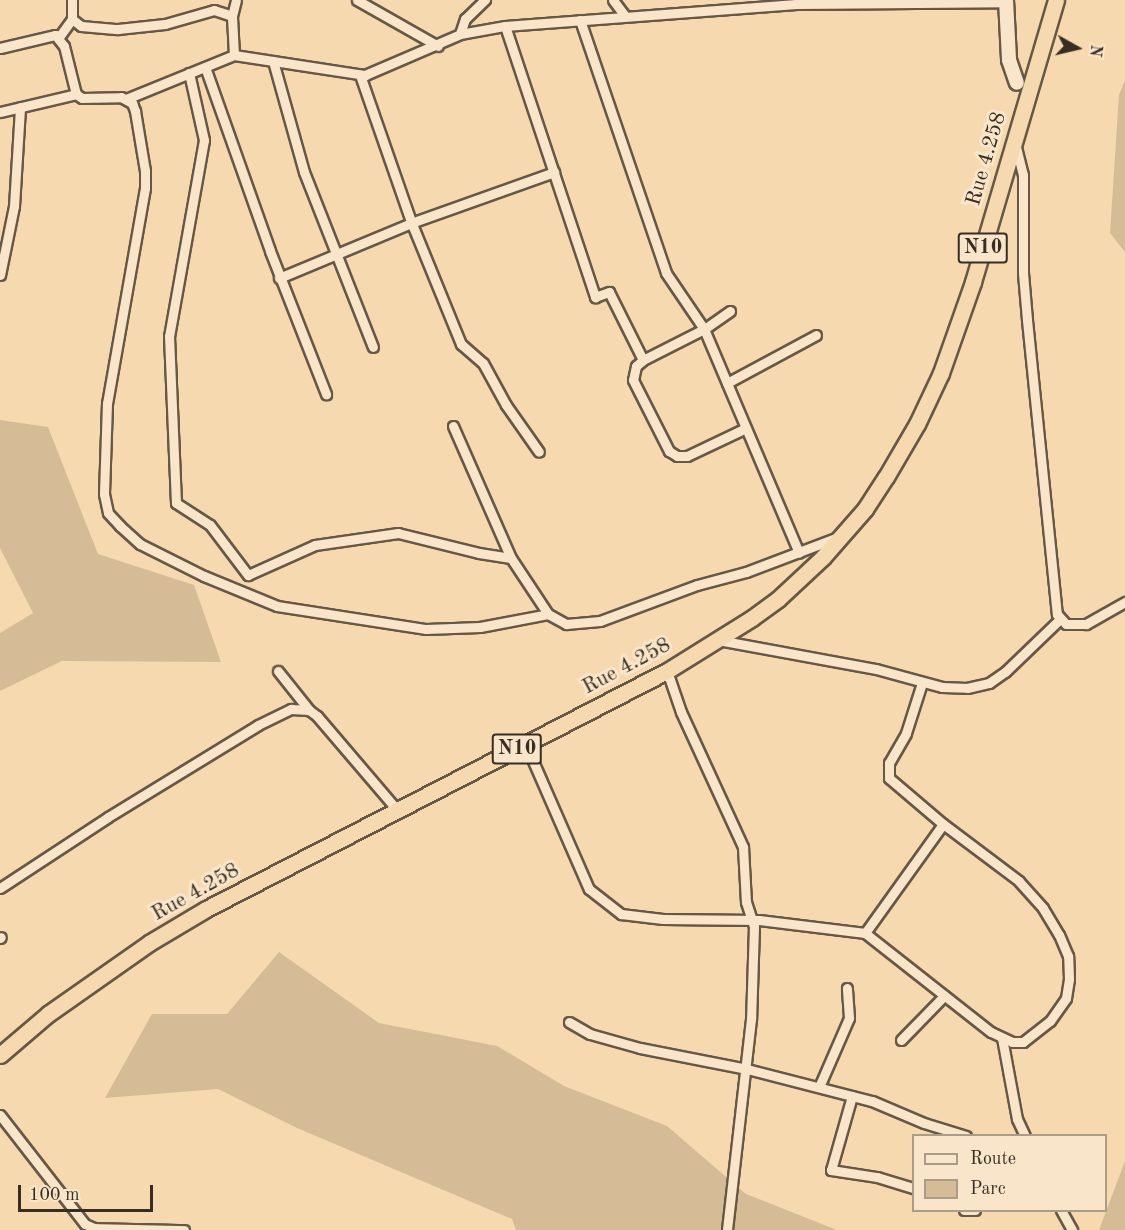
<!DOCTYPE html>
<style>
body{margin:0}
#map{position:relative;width:1125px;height:1230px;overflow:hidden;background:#f6d9ae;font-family:"Old Standard TT",serif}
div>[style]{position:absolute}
.green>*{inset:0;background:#d6bc96}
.roads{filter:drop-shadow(2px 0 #675846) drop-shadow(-2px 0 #675846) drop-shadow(0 2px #675846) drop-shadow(0 -2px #675846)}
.minor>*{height:9px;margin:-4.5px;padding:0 4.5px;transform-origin:4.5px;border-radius:4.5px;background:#f9e6ca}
.secondary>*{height:14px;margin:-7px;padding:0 7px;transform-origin:7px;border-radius:7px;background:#f9e6ca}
.trunk>*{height:15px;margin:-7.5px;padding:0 7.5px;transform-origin:7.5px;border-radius:7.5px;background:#f6d9ae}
span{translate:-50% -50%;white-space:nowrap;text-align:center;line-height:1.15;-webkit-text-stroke:6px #f9e6ca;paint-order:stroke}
.shield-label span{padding:2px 4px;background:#f9e6ca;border:2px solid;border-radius:4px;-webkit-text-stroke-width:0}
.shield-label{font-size:20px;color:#372d23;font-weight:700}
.street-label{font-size:21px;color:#372d23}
.legend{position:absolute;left:912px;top:1134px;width:195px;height:78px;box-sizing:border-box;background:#f9e6ca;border:2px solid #ab9c87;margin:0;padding:8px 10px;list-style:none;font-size:18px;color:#372d23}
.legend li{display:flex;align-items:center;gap:12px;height:30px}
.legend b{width:30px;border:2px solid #ab9c87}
.north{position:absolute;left:1047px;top:18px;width:60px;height:60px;-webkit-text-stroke:4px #f9e6ca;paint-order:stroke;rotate:98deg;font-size:16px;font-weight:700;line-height:24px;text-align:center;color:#372d23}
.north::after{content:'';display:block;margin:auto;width:21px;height:27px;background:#372d23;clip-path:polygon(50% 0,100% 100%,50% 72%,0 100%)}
.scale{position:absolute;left:18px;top:1185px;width:135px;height:27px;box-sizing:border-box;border:3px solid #372d23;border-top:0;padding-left:8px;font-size:18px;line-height:21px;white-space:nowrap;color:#372d23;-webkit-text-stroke:4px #f9e6ca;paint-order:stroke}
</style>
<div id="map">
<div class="green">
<i style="clip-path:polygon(1125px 80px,1125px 252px,1110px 233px,1119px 95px)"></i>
<i style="clip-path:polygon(0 420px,48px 427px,98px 554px,194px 585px,221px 662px,62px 661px,0 691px,0 633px,33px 613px,0 548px)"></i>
<i style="clip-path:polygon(279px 952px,379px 1023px,497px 1046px,564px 1086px,667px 1126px,746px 1194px,837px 1230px,516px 1230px,512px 1219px,297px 1128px,218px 1089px,105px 1098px,152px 1014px,227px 1014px)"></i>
<i style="clip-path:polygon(1125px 1161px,1125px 1230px,1099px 1230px)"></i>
</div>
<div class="roads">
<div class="minor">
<i style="left:357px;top:0;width:93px;rotate:29.6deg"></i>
<i style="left:613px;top:0;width:20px;rotate:53deg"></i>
<i style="left:72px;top:19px;width:11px;rotate:38deg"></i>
<i style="left:81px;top:26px;width:37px;rotate:5deg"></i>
<i style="left:118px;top:29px;width:47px;rotate:-6.1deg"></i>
<i style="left:165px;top:24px;width:51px;rotate:-15.9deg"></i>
<i style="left:214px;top:10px;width:19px;rotate:18deg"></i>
<i style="left:580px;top:20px;width:267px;rotate:71.2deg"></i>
<i style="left:666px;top:273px;width:68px;rotate:55.8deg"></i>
<i style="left:704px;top:329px;width:243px;rotate:67deg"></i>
<i style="left:505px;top:26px;width:286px;rotate:71.6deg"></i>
<i style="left:595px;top:297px;width:15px;rotate:-20deg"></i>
<i style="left:609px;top:292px;width:76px;rotate:63.4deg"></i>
<i style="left:460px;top:34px;width:16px;rotate:-72deg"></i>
<i style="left:465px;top:19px;width:28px;rotate:-44deg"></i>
<i style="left:59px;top:37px;width:22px;rotate:-54deg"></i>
<i style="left:72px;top:19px;width:19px;rotate:-90deg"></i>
<i style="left:0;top:48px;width:57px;rotate:-13.3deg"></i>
<i style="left:55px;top:35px;width:14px;rotate:51deg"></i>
<i style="left:64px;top:46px;width:49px;rotate:76deg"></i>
<i style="left:76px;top:94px;width:7px;rotate:34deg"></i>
<i style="left:82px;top:98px;width:39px;rotate:-1deg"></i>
<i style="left:121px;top:97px;width:13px;rotate:29deg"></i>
<i style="left:132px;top:103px;width:9px;rotate:69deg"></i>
<i style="left:135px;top:111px;width:61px;rotate:80.5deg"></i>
<i style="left:145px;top:171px;width:17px;rotate:90deg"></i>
<i style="left:145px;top:188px;width:218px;rotate:100deg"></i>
<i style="left:107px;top:403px;width:91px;rotate:91.9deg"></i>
<i style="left:104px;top:494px;width:19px;rotate:78deg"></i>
<i style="left:108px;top:513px;width:18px;rotate:47deg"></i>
<i style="left:120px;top:526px;width:27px;rotate:42deg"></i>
<i style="left:140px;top:544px;width:72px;rotate:26.6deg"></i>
<i style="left:204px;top:576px;width:79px;rotate:22.3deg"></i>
<i style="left:277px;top:606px;width:151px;rotate:8.8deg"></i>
<i style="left:426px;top:629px;width:54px;rotate:-2.1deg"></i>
<i style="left:480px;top:627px;width:69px;rotate:-10.8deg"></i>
<i style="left:234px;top:55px;width:39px;rotate:-93deg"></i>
<i style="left:232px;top:16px;width:16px;rotate:-76deg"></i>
<i style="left:273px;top:61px;width:115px;rotate:74.4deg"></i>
<i style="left:304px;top:172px;width:188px;rotate:68.5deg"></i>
<i style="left:205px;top:67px;width:195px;rotate:70.5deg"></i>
<i style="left:270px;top:251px;width:154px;rotate:68.6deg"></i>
<i style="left:189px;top:73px;width:69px;rotate:77.4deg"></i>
<i style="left:204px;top:140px;width:199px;rotate:100.1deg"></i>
<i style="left:169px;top:336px;width:167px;rotate:87.6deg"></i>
<i style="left:176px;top:503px;width:40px;rotate:32.9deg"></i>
<i style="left:210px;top:525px;width:63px;rotate:52.8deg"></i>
<i style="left:248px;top:575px;width:73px;rotate:-24.1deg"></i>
<i style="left:315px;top:545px;width:84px;rotate:-8.2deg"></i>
<i style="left:398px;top:533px;width:83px;rotate:13.9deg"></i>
<i style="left:479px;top:553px;width:32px;rotate:9deg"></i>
<i style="left:360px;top:75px;width:158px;rotate:70.8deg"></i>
<i style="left:412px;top:224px;width:130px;rotate:67.8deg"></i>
<i style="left:461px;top:344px;width:29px;rotate:41deg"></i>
<i style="left:483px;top:363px;width:48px;rotate:61.3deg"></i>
<i style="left:506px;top:405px;width:57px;rotate:54.9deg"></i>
<i style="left:126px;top:99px;width:117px;rotate:-22.2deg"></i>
<i style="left:234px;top:55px;width:133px;rotate:8.7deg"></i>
<i style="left:365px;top:75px;width:103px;rotate:-23.3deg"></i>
<i style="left:460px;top:34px;width:46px;rotate:-10.1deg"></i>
<i style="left:505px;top:26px;width:292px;rotate:-4.3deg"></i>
<i style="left:796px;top:4px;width:210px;rotate:-0.5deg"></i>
<i style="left:0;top:112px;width:78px;rotate:-13.3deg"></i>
<i style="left:1015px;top:143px;width:33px;rotate:76deg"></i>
<i style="left:1023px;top:175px;width:98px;rotate:90deg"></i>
<i style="left:1023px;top:273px;width:47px;rotate:85.1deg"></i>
<i style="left:1027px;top:320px;width:296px;rotate:84.2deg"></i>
<i style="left:1057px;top:614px;width:13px;rotate:48deg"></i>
<i style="left:1066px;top:624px;width:20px"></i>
<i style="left:1086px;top:624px;width:45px;rotate:-29.4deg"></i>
<i style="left:0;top:275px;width:70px;rotate:-78.5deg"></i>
<i style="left:14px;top:206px;width:99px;rotate:-86.5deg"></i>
<i style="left:279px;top:278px;width:143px;rotate:-22.6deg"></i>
<i style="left:411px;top:223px;width:152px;rotate:-19.6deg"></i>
<i style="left:730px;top:311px;width:32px;rotate:145deg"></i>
<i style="left:704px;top:329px;width:68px;rotate:153.1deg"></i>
<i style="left:643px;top:360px;width:9px;rotate:139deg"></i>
<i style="left:636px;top:366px;width:14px;rotate:102deg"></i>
<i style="left:633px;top:380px;width:80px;rotate:63.1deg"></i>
<i style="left:669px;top:451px;width:9px;rotate:32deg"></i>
<i style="left:677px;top:456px;width:10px"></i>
<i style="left:687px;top:456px;width:65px;rotate:-25.4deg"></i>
<i style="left:727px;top:383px;width:101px;rotate:-28.3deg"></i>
<i style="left:453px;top:426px;width:144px;rotate:66.3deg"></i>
<i style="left:511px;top:558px;width:67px;rotate:56.5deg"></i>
<i style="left:548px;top:614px;width:21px;rotate:29deg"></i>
<i style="left:566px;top:624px;width:34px;rotate:-5deg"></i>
<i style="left:600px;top:621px;width:103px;rotate:-20.4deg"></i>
<i style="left:697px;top:585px;width:51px;rotate:-14.9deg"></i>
<i style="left:746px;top:572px;width:96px;rotate:-20.7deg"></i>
<i style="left:718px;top:640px;width:161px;rotate:10.4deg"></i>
<i style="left:876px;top:669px;width:68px;rotate:15.3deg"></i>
<i style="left:942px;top:687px;width:25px;rotate:2deg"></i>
<i style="left:967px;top:688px;width:23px;rotate:-13deg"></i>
<i style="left:989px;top:683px;width:19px;rotate:-35deg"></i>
<i style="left:1005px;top:672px;width:76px;rotate:-43.9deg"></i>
<i style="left:278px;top:671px;width:50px;rotate:51.5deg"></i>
<i style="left:667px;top:671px;width:43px;rotate:71.1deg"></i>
<i style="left:681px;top:712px;width:149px;rotate:65.3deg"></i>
<i style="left:743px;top:847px;width:55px;rotate:86.9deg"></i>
<i style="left:746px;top:902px;width:25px;rotate:72deg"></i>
<i style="left:754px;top:926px;width:93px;rotate:91.8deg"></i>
<i style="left:751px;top:1019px;width:212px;rotate:96.5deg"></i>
<i style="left:526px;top:745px;width:157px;rotate:66.4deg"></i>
<i style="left:589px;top:889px;width:41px;rotate:38deg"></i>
<i style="left:621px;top:914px;width:42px;rotate:6.8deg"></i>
<i style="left:663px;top:919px;width:96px;rotate:0.6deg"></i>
<i style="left:759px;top:920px;width:107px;rotate:7deg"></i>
<i style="left:865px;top:933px;width:160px;rotate:38.2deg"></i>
<i style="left:991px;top:1032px;width:23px;rotate:25deg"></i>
<i style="left:1012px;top:1042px;width:11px"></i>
<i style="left:1023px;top:1042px;width:34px;rotate:-38deg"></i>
<i style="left:1050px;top:1021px;width:28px;rotate:-55deg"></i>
<i style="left:1066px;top:998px;width:19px;rotate:-81deg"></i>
<i style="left:1069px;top:979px;width:23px;rotate:-92deg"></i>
<i style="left:1068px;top:956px;width:23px;rotate:-113deg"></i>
<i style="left:1059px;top:935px;width:31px;rotate:-121deg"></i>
<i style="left:1043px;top:908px;width:36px;rotate:-132deg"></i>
<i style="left:1019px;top:881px;width:95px;rotate:-143.1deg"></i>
<i style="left:943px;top:824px;width:71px;rotate:-139.6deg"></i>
<i style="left:889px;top:778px;width:15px;rotate:-90deg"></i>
<i style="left:889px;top:763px;width:34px;rotate:-60deg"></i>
<i style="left:906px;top:733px;width:52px;rotate:-72.3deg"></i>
<i style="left:0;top:888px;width:129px;rotate:-33.3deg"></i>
<i style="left:108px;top:817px;width:176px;rotate:-31.5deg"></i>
<i style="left:258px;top:725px;width:37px;rotate:-26deg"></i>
<i style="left:291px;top:709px;width:18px;rotate:3deg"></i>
<i style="left:309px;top:710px;width:10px;rotate:37deg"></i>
<i style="left:317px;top:716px;width:125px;rotate:49.5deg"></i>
<i style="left:865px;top:933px;width:134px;rotate:-54.4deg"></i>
<i style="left:0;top:938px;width:1px;rotate:-45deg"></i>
<i style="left:569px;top:1022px;width:24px;rotate:30deg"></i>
<i style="left:590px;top:1034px;width:52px;rotate:15.6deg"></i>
<i style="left:640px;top:1048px;width:109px;rotate:11.1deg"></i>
<i style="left:747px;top:1069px;width:129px;rotate:14.4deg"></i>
<i style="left:872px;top:1101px;width:56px;rotate:22.9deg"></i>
<i style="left:924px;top:1123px;width:44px;rotate:17.2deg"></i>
<i style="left:1002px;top:1038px;width:82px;rotate:79.5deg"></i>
<i style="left:1017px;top:1119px;width:19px;rotate:65deg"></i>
<i style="left:901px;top:1040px;width:62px;rotate:-45.7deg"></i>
<i style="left:819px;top:1087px;width:75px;rotate:-66.5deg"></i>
<i style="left:849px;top:1018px;width:30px;rotate:-94deg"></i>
<i style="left:852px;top:1096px;width:77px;rotate:105.8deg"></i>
<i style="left:831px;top:1170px;width:47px;rotate:8.7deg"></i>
<i style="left:877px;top:1177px;width:39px;rotate:17deg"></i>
<i style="left:0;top:1115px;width:138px;rotate:52.1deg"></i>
<i style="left:85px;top:1224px;width:10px;rotate:24deg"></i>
<i style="left:94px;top:1228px;width:90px;rotate:1.3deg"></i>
<i style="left:964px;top:1210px;width:11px"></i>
<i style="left:1061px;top:1210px;width:23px;rotate:61deg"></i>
</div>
<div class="secondary">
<i style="left:1006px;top:0;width:60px;rotate:87.1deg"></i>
<i style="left:1009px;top:60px;width:24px;rotate:71deg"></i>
</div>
<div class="trunk">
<i style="left:0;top:1055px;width:63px;rotate:-40.5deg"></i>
<i style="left:48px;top:1014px;width:123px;rotate:-35.1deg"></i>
<i style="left:149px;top:943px;width:66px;rotate:-30.8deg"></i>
<i style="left:206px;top:909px;width:519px;rotate:-27.31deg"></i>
<i style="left:667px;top:671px;width:100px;rotate:-31.9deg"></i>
<i style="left:752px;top:618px;width:32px;rotate:-36deg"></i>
<i style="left:778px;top:599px;width:62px;rotate:-43deg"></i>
<i style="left:823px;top:557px;width:64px;rotate:-48.8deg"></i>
<i style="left:865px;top:509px;width:38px;rotate:-57deg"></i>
<i style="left:886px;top:477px;width:61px;rotate:-59.7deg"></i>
<i style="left:917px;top:424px;width:56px;rotate:-64.8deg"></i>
<i style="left:941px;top:373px;width:96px;rotate:-70.6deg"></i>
<i style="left:973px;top:282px;width:294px;rotate:-73.6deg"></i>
</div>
</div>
<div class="shield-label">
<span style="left:983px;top:248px">N10</span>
<span style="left:517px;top:749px">N10</span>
</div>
<div class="street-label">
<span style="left:987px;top:159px;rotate:-74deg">Rue 4.258</span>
<span style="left:627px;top:667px;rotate:-28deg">Rue 4.258</span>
<span style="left:196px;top:893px;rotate:-29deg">Rue 4.258</span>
</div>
<ul class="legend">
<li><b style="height:8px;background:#f9e6ca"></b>Route</li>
<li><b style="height:16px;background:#d6bc96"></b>Parc</li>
</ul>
<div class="north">N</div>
<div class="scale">100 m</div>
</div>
